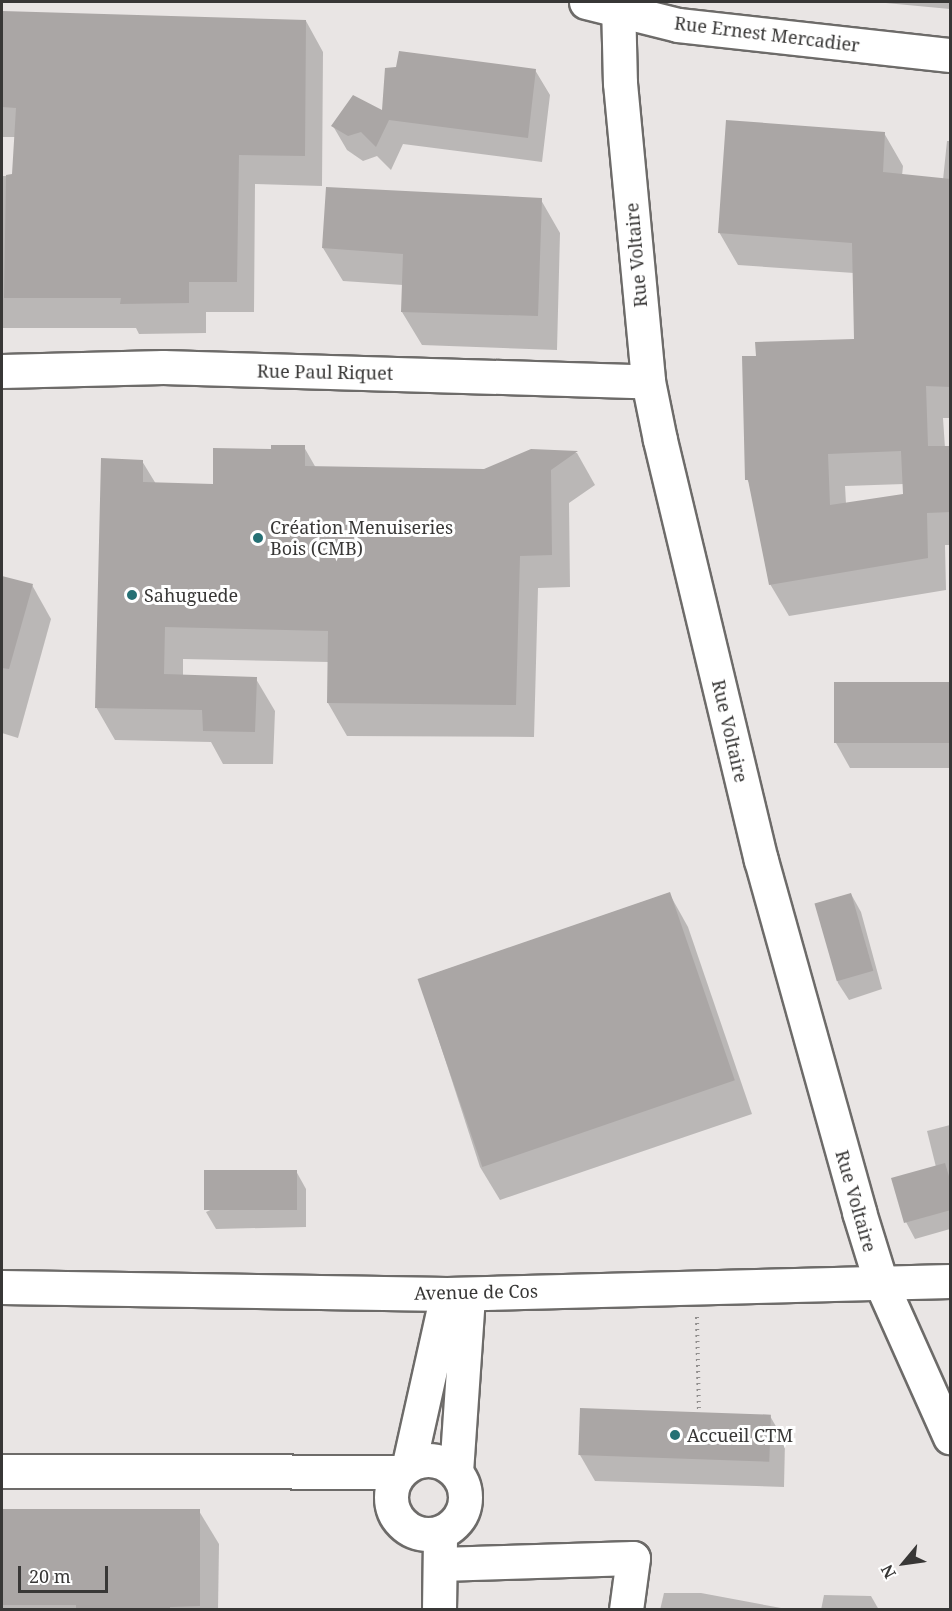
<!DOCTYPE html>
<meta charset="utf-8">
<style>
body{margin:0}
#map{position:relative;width:952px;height:1611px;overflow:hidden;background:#e9e5e4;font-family:"Noto Serif",serif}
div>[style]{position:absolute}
.shadow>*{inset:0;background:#0003}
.building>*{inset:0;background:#aaa6a5;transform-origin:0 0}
.path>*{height:4px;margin-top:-2px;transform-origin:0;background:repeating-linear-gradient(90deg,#928f8e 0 1.5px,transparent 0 6px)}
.roads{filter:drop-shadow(2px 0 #6d6b69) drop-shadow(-2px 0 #6d6b69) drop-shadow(0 2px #6d6b69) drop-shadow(0 -2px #6d6b69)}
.minor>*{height:33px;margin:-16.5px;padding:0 16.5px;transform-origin:16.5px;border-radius:16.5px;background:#fff}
.minor>.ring{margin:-16.5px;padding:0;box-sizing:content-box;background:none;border:33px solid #fff;border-radius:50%}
.dots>*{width:16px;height:16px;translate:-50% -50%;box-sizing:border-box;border:3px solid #fff;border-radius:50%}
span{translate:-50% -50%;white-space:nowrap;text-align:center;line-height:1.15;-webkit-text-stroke:6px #fff;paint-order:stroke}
.street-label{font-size:18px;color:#383736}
.poi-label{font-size:18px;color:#383736}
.left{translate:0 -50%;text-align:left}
.frame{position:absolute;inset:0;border:3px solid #383736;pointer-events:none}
.north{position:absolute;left:874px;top:1533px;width:60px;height:60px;-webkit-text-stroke:4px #fff;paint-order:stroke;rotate:241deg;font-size:16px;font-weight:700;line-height:24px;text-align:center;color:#383736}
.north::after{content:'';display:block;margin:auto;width:21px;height:27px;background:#383736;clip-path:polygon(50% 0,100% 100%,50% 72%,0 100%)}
.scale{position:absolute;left:18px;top:1566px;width:90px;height:27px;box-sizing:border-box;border:3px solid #383736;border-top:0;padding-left:8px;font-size:18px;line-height:21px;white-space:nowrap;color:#383736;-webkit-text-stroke:4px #fff;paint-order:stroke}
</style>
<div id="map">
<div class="shadow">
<i style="clip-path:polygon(875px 2px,950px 2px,950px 9px)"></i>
<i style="clip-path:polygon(2px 12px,306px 21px,323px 52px,322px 186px,255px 184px,254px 312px,206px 312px,206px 333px,139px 334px,136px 328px,2px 328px,2px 176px,13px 176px,16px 137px,2px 137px)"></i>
<i style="clip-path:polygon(535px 70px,550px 95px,542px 162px,403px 144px,391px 170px,377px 156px,363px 161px,347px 150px,333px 126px)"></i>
<i style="clip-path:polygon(evenodd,884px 133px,903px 166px,902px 176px,943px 180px,947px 141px,950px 141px,950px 418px,943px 418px,945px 448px,950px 448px,950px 545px,945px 545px,946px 590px,789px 616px,770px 584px,751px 486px,747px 479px,856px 340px,854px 273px,738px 265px,719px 232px,884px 133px,904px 484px,905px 495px,846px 504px,845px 486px,904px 484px)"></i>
<i style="clip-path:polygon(541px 200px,560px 233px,557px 350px,422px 345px,402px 312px,403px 285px,343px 281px,323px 248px)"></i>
<i style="clip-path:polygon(304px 447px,316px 468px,484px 471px,532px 451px,577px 453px,595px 485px,569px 503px,570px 587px,538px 588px,534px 737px,347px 736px,328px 703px,329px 662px,183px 659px,183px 676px,256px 679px,275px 711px,273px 764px,223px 764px,211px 742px,115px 740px,96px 707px,142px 461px,156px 484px,214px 486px,273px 451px)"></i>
<i style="clip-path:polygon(2px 577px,32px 585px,51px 619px,18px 738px,2px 733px)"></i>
<i style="clip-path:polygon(950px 684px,950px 768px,850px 768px,836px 743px)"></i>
<i style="clip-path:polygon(669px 893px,688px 927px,752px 1114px,500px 1200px,480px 1167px,419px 979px)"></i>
<i style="clip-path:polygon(851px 894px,861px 912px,882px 989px,849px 1000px,838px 983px,817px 905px)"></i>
<i style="clip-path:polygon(950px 1125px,950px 1229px,915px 1239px,906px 1222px,936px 1167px,927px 1131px)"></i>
<i style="clip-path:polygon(296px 1171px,306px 1189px,306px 1227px,216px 1229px,206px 1212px)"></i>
<i style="clip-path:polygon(770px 1416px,785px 1442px,784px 1487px,595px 1481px,580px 1455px)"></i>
<i style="clip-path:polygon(2px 1510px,199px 1511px,219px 1544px,218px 1610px,2px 1610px)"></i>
<i style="clip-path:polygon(664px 1593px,701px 1593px,792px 1610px,660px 1610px)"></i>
<i style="clip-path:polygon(824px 1595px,871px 1596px,879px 1610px,821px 1610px)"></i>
</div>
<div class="building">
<i style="clip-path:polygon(2px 11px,306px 20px,305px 156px,239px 155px,237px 282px,189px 282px,189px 303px,120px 304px,121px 298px,4px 298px,6px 175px,12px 174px,16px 108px,2px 107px)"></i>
<i style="clip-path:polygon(399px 51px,536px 69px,528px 138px,389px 120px,376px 147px,361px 132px,348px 136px,331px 126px,353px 95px,382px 110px,385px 68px,396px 67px)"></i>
<i style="clip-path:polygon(evenodd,726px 120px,885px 132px,883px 172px,951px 179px,951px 387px,926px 386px,928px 446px,951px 446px,951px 512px,927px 513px,928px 558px,769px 585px,748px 480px,745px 480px,742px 356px,756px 356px,755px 342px,854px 339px,852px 243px,718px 233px,726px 120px,901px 451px,903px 494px,830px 505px,828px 454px,901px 451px)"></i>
<i style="clip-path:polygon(326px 187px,542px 198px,538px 316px,401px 312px,403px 254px,322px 248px)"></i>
<i style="clip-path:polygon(271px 445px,305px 445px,305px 466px,484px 469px,531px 449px,578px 451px,551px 470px,552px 555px,520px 556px,516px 705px,327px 703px,328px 631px,165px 627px,164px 674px,257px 677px,255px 732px,203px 731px,202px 710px,95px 708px,101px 458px,143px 460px,143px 482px,213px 484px,213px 448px,271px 449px)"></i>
<i style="clip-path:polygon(2px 576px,33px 584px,9px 669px,2px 668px)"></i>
<i style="left:834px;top:682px;width:117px;height:61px"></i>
<i style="left:670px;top:892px;width:199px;height:267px;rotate:71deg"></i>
<i style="left:851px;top:893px;width:81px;height:38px;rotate:74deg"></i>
<i style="clip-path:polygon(945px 1163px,951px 1183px,951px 1210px,904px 1223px,891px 1178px)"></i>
<i style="left:297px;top:1170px;width:40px;height:93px;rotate:90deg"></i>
<i style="left:580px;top:1408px;width:191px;height:47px;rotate:2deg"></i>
<i style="clip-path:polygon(2px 1509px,200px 1509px,200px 1606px,170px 1607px,170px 1610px,76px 1610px,76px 1605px,2px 1605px)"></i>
</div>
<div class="path">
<i style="left:697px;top:1317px;width:95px;rotate:88.8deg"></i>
</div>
<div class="roads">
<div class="minor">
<i style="left:586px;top:2px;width:95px;rotate:14deg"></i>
<i style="left:678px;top:25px;width:274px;rotate:6.3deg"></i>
<i style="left:618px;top:2px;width:81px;rotate:88.6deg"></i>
<i style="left:620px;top:83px;width:299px;rotate:84.6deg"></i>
<i style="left:648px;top:381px;width:60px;rotate:78.5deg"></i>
<i style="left:660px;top:440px;width:432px;rotate:76.5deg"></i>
<i style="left:761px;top:860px;width:365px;rotate:74.4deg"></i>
<i style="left:859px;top:1212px;width:74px;rotate:72.8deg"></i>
<i style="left:881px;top:1283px;width:169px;rotate:65.9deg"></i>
<i style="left:2px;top:371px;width:161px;rotate:-1.4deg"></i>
<i style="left:163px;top:367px;width:485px;rotate:1.7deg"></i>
<i style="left:2px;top:1287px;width:445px;rotate:0.9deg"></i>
<i style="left:447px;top:1294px;width:503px;rotate:-1.48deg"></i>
<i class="ring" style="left:391px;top:1460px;width:41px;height:41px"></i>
<i style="left:409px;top:1464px;width:174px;rotate:-77.4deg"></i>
<i style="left:2px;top:1471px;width:398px;rotate:0.1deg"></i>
<i style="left:456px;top:1472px;width:178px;rotate:-86.1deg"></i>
<i style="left:440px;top:1564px;width:193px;rotate:-1.8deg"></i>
<i style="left:633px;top:1558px;width:52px;rotate:97.7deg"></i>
<i style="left:439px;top:1610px;width:68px;rotate:-89.2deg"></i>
</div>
</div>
<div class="dots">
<i style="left:258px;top:538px;background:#257074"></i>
<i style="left:132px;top:595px;background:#257074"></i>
<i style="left:675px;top:1435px;background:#257074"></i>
</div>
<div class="street-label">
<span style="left:767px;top:34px;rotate:7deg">Rue Ernest Mercadier</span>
<span style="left:636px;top:255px;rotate:-95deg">Rue Voltaire</span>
<span style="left:325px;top:372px;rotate:1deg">Rue Paul Riquet</span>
<span style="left:730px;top:731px;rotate:77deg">Rue Voltaire</span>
<span style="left:856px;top:1201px;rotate:74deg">Rue Voltaire</span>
<span style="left:476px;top:1292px;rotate:-1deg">Avenue de Cos</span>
</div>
<div class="poi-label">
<span class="left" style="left:270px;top:538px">Création Menuiseries<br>Bois (CMB)</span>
<span class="left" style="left:144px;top:595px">Sahuguede</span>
<span class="left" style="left:687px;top:1435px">Accueil CTM</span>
</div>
<div class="frame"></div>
<div class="north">N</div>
<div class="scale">20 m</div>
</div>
